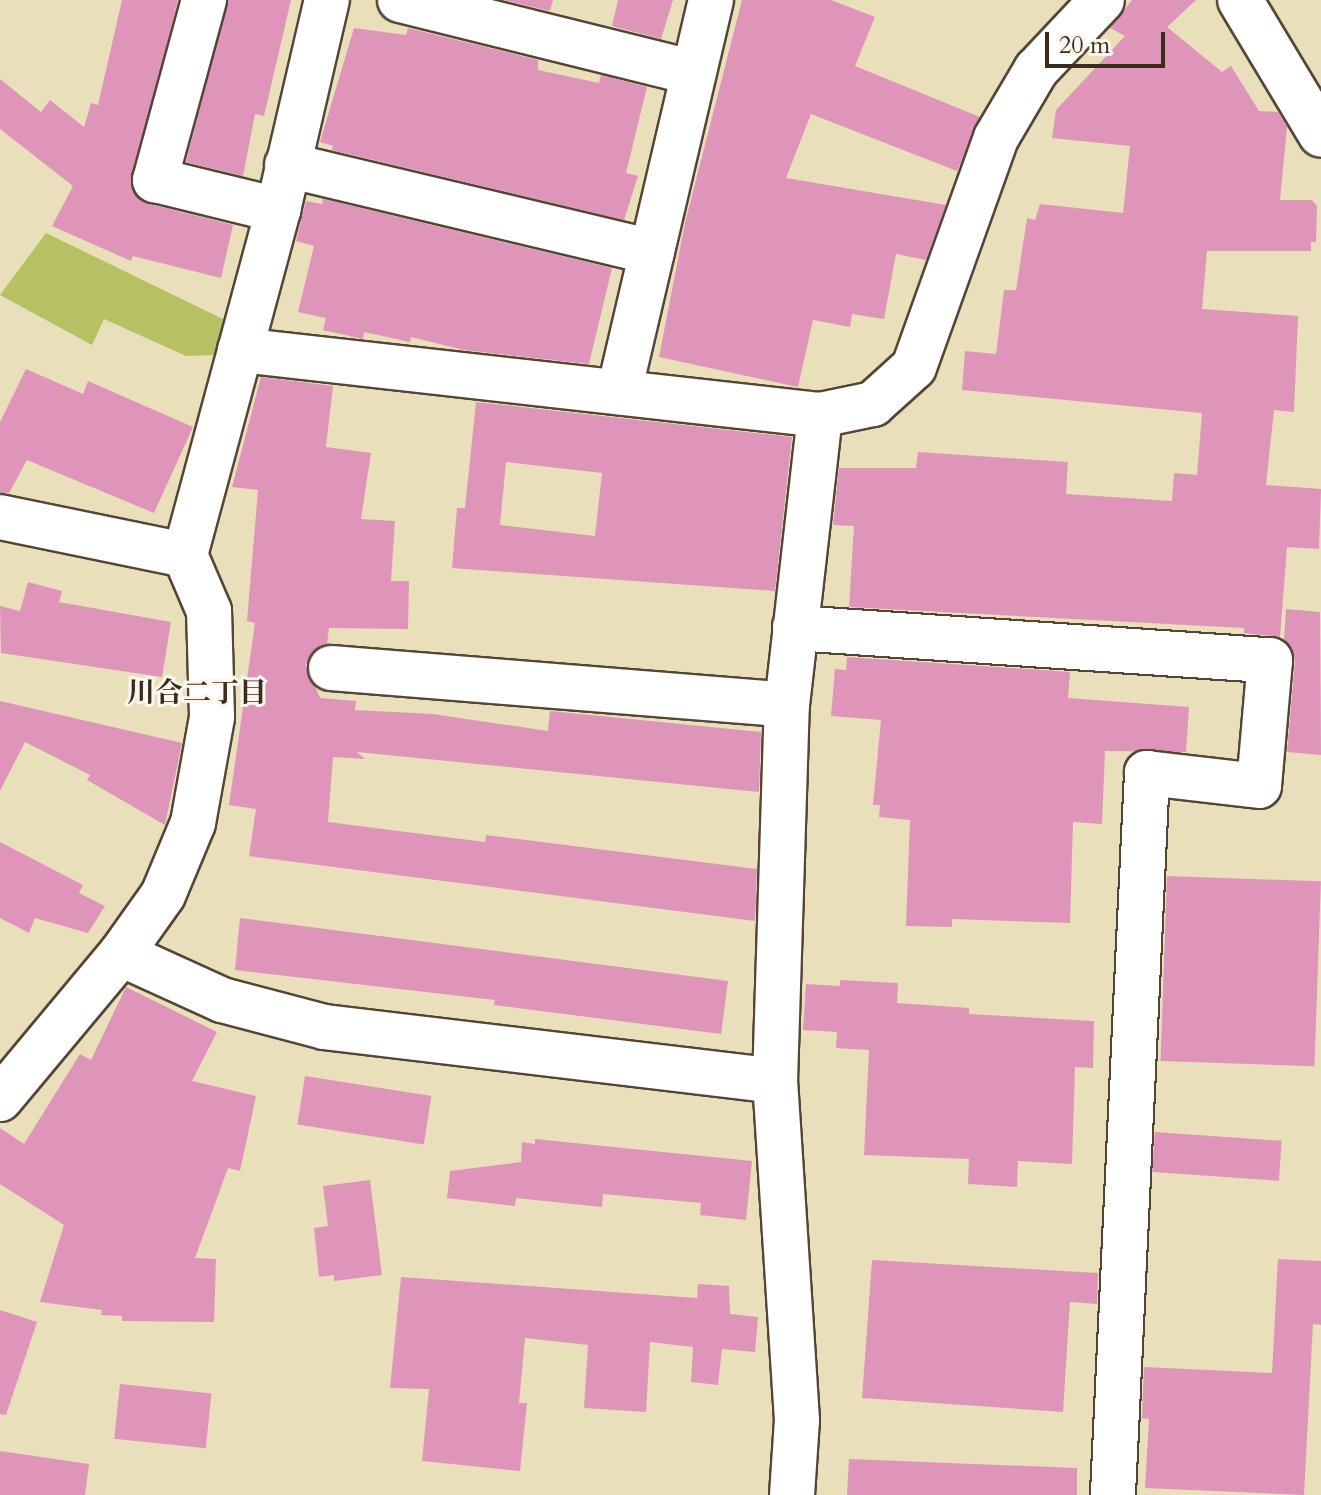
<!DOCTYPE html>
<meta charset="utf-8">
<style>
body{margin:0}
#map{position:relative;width:1321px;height:1495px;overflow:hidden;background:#eadfbb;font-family:Cardo,"Noto Serif JP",serif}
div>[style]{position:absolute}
.green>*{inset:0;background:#b5c163}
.building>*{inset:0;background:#de95b9;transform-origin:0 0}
.roads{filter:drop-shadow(2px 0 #554536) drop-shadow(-2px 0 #554536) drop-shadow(0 2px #554536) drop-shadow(0 -2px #554536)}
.street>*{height:44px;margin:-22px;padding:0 22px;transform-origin:22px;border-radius:22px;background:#fff}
span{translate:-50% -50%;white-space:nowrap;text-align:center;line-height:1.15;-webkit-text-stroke:6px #fbf7ec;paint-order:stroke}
.neighbourhood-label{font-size:28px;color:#3b2a1e;font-weight:700}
.scale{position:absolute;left:1045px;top:32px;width:120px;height:36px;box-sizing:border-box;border:4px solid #3b2a1e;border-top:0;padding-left:10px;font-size:24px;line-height:28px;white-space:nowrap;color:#3b2a1e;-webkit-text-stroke:6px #fbf7ec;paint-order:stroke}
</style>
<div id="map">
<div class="green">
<i style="clip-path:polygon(46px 233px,229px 322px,217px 355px,186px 356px,104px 319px,92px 345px,0 295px)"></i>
</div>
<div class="building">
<i style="clip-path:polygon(122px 0,178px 0,131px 187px,149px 204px,233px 225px,221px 278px,133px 256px,131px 261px,52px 226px,73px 186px,0 129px,0 79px,41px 112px,50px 100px,84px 127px,91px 103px,98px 105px)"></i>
<i style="clip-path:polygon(228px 0,291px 0,264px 116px,255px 114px,243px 176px,186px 162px)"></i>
<i style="clip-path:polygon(504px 0,553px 0,550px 11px)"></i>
<i style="clip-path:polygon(618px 0,673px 0,661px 39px,612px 26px)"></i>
<i style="clip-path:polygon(742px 0,831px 0,875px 17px,855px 66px,980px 117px,957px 171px,811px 114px,786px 178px,946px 205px,926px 260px,896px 254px,884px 319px,852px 314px,850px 327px,813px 320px,798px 387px,659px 357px,685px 223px)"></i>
<i style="clip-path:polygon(1132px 0,1196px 0,1167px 27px,1222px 72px,1231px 66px,1259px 111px,1278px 112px,1287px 127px,1280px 200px,1312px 200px,1317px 206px,1316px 242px,1311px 242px,1311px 251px,1207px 251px,1202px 309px,1298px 316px,1294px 412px,1274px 410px,1266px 485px,1321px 489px,1319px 549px,1287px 547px,1280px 637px,1244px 633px,1244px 628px,849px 607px,854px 526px,833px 525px,839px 468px,916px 468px,918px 452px,1068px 462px,1066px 494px,1172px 501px,1174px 473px,1197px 475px,1202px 413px,962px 390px,965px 351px,996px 354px,1004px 290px,1016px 290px,1027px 218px,1035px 220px,1040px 204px,1123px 213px,1130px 146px,1052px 138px,1056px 110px,1125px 36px,1110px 28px)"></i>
<i style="clip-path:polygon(354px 28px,406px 35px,408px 28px,538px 60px,538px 70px,599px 83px,601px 75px,647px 87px,626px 173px,638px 176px,624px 220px,332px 150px,333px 146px,320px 142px)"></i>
<i style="clip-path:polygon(323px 199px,612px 268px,589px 364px,464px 350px,411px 337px,410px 342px,364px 332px,363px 339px,323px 330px,326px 318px,298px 312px,314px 246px,296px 241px,306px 201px,322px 204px)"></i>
<i style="clip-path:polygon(26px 369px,83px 394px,88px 381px,193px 427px,154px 513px,27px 460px,9px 493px,0 493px,0 422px)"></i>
<i style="clip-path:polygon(261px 377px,333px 386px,326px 447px,371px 453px,361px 519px,395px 521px,391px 581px,409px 581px,408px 629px,329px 628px,327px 644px,311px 653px,306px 665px,320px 698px,356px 701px,355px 710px,433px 714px,548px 731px,550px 711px,761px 732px,759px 792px,357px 752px,365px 759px,333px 757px,328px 822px,485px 842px,486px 835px,757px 869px,755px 921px,249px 856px,256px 809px,229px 805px,255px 623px,247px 621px,258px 490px,232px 487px)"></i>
<i style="clip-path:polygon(evenodd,476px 402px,792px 437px,775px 591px,452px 568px,457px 508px,465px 508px,476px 402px,506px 462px,602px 473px,595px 536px,500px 525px,506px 462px)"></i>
<i style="clip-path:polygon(28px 582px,62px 591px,59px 602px,171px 622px,162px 677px,1px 653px,0 606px,20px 611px)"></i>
<i style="clip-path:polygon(1286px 609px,1320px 612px,1321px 755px,1287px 752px,1295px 662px,1284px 640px)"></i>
<i style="clip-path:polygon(847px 657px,1070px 672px,1068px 698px,1189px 707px,1186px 752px,1105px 751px,1102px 824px,1073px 822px,1070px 923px,952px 919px,952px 927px,906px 926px,910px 820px,879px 817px,880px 805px,873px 805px,881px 720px,831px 716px,835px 669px,846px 670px)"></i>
<i style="clip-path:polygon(0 701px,182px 743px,165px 825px,87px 780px,90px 775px,25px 742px,0 791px)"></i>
<i style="clip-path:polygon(0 842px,83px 885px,79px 893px,105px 906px,88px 933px,35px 918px,29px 933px,0 918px)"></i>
<i style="left:1167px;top:876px;width:154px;height:185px;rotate:2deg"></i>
<i style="clip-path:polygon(240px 918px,728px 981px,721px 1034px,494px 1005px,495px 1000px,235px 970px)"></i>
<i style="clip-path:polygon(840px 980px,898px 983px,897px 1003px,969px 1008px,969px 1014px,1094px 1021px,1093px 1068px,1075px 1067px,1072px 1164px,1018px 1161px,1017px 1187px,968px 1184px,969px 1159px,864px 1155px,869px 1050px,836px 1048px,837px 1032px,803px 1030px,806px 984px,840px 986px)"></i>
<i style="clip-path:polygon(126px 987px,217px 1032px,192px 1081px,256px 1096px,240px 1171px,228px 1168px,195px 1258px,216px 1259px,214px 1322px,122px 1321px,122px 1316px,101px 1315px,102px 1310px,40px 1302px,64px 1225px,0 1184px,0 1128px,24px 1144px,80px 1054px,91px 1060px)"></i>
<i style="left:305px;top:1076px;width:128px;height:49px;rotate:9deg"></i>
<i style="left:1155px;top:1132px;width:127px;height:40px;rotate:4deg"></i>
<i style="clip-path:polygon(535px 1139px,752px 1161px,746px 1220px,700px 1215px,701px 1203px,603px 1194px,602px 1207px,516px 1198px,515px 1206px,447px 1198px,450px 1171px,521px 1162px,522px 1142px,535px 1144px)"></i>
<i style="clip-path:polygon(370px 1180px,382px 1275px,334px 1281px,334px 1275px,319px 1277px,314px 1228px,328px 1226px,323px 1186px)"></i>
<i style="clip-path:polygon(1278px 1259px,1321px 1261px,1321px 1325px,1313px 1324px,1304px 1495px,1145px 1488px,1149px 1419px,1142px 1418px,1144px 1367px,1272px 1373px)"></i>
<i style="clip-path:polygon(872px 1260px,1098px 1273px,1097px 1304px,1070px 1302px,1063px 1412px,862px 1398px)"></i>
<i style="clip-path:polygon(401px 1277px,697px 1298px,698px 1284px,729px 1286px,730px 1314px,758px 1317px,755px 1352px,722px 1349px,718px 1385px,691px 1382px,693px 1347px,650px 1342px,646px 1412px,584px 1408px,588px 1345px,525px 1338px,519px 1403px,527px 1403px,520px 1471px,422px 1461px,429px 1389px,390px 1388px)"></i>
<i style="clip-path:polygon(0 1310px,37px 1322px,6px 1415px,0 1414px)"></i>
<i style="left:120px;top:1384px;width:92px;height:55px;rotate:6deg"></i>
<i style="clip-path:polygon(0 1451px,89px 1464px,85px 1495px,0 1495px)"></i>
<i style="clip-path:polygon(849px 1459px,1077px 1468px,1077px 1495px,847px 1495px)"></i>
</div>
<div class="roads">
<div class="street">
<i style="left:204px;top:0;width:187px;rotate:105.2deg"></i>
<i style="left:155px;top:180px;width:127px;rotate:13.7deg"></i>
<i style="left:400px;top:0;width:301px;rotate:13.9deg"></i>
<i style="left:1240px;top:0;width:157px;rotate:59deg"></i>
<i style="left:287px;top:165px;width:375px;rotate:13.4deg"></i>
<i style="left:240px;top:350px;width:584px;rotate:6.39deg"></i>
<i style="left:820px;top:415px;width:54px;rotate:-11.7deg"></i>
<i style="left:873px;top:404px;width:55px;rotate:-42.1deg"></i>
<i style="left:914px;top:367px;width:243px;rotate:-70.3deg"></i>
<i style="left:996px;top:138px;width:79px;rotate:-59.5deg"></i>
<i style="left:1036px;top:70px;width:96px;rotate:-46.7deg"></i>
<i style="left:619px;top:392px;width:403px;rotate:-76.8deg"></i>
<i style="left:0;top:517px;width:189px;rotate:11.6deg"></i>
<i style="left:795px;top:628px;width:476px;rotate:3.9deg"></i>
<i style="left:1270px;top:660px;width:126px;rotate:95deg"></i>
<i style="left:1259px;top:786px;width:113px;rotate:-173.4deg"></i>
<i style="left:1147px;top:773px;width:723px;rotate:92.7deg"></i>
<i style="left:331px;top:668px;width:457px;rotate:4.6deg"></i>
<i style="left:121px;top:954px;width:111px;rotate:24.5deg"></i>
<i style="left:222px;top:1000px;width:106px;rotate:14.8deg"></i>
<i style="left:324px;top:1027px;width:454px;rotate:6.8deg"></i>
<i style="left:0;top:1099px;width:189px;rotate:-50.2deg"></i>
<i style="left:121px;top:954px;width:72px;rotate:-54.6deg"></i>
<i style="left:163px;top:895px;width:78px;rotate:-67.4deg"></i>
<i style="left:193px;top:823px;width:108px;rotate:-79.8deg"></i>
<i style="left:212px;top:717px;width:106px;rotate:-91.6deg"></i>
<i style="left:209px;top:611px;width:61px;rotate:-113.2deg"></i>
<i style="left:185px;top:555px;width:357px;rotate:-74.9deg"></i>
<i style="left:278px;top:210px;width:216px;rotate:-76.9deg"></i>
<i style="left:792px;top:1495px;width:75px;rotate:-86.2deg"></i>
<i style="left:797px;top:1420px;width:340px;rotate:-93.7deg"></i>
<i style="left:775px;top:1081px;width:376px;rotate:-88.2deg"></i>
<i style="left:787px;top:705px;width:292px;rotate:-83.5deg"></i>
</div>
</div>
<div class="neighbourhood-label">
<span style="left:197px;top:693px">川合二丁目</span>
</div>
<div class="scale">20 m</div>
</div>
